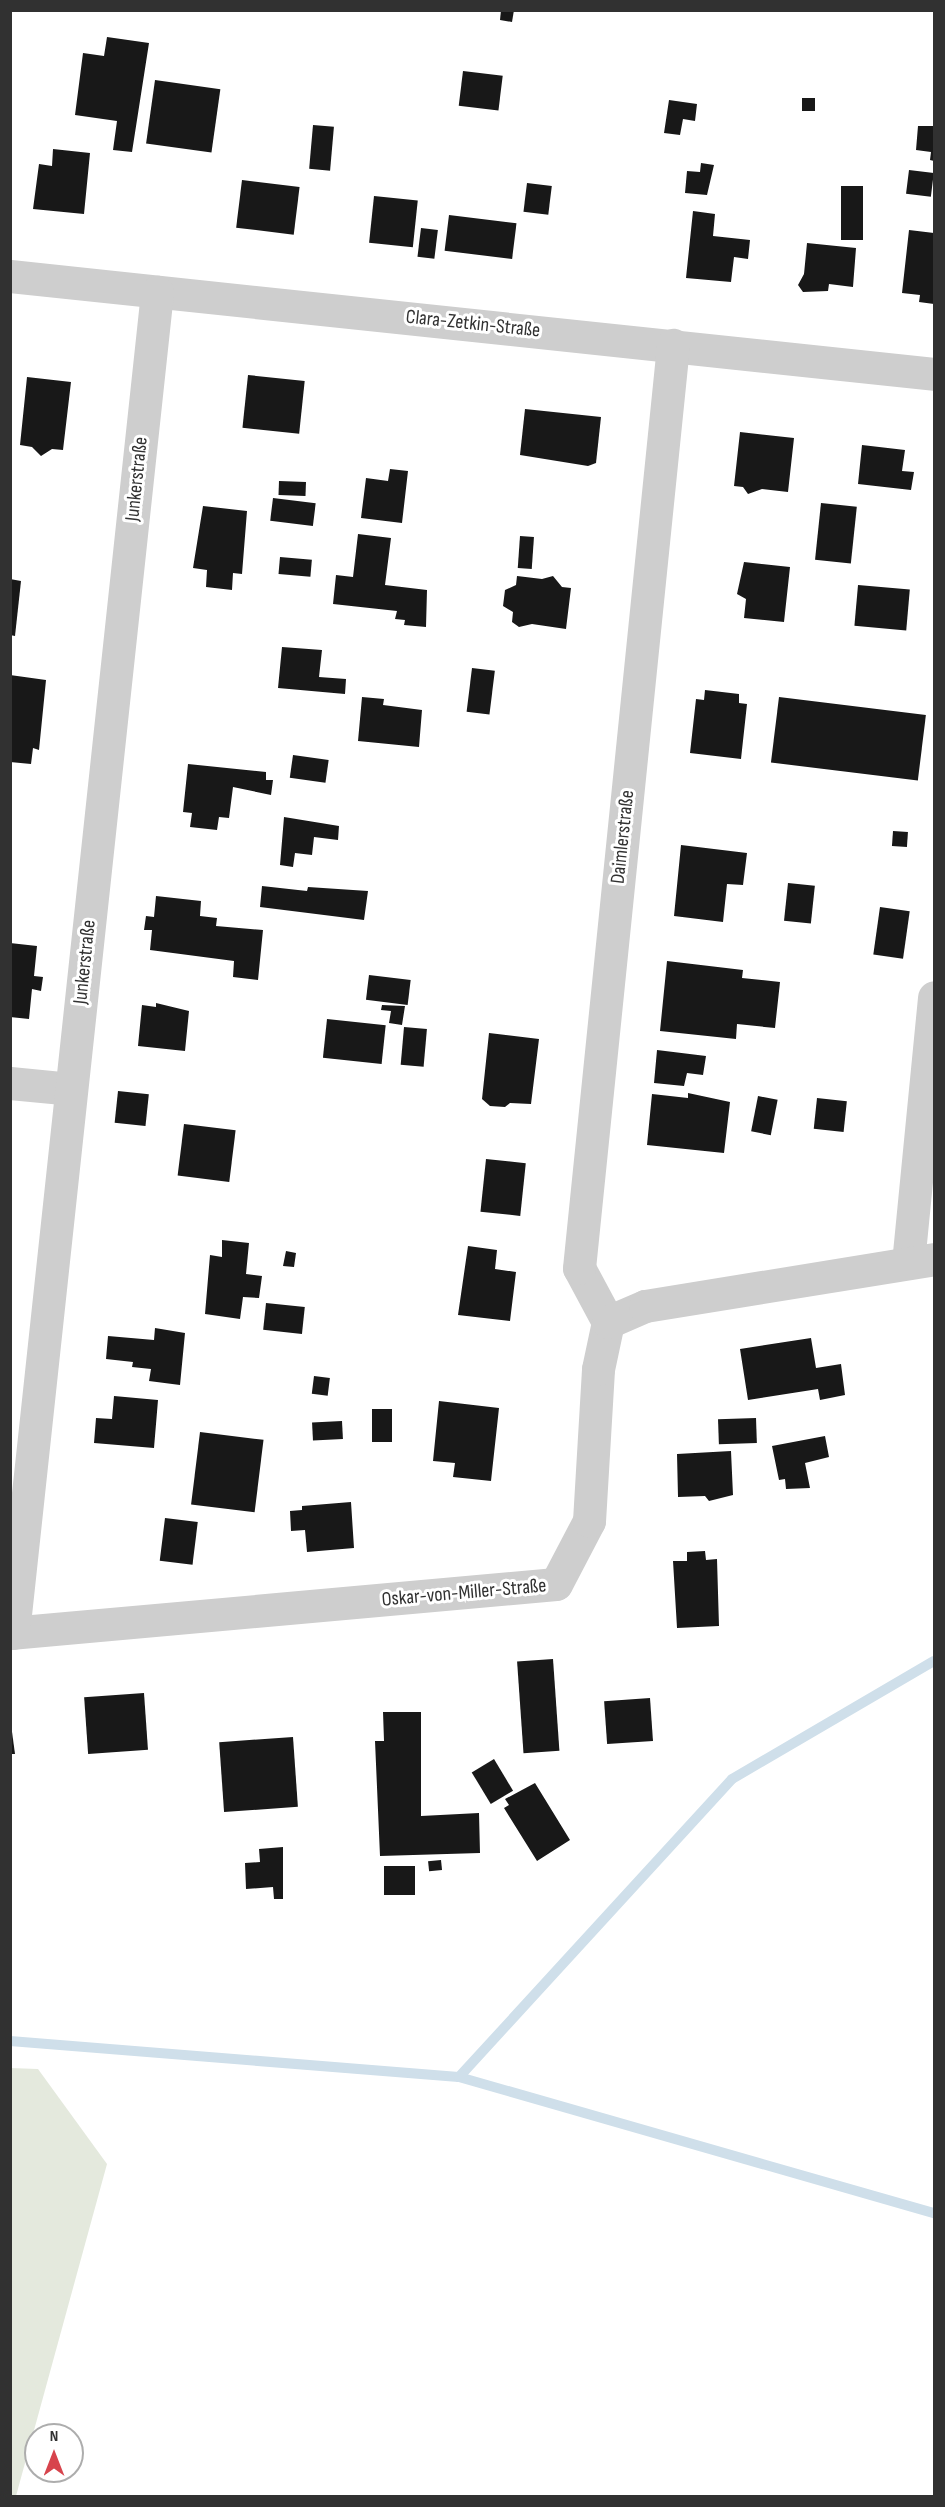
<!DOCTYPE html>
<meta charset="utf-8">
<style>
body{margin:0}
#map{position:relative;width:945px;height:2507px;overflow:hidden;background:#fff;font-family:"Sofia Sans Condensed",sans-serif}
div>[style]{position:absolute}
.green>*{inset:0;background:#e4e9dd}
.stream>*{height:10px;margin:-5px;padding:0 5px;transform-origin:5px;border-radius:5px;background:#cfdfea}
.building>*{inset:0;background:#181818;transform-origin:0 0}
.minor>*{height:33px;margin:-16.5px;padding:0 16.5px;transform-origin:16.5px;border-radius:16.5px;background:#cecece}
span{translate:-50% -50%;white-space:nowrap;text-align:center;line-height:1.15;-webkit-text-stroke:6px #fff;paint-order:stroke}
.street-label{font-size:20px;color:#313131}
.frame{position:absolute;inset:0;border:12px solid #313131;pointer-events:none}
.north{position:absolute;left:24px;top:2423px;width:60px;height:60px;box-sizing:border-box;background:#fff;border:2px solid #adadad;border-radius:50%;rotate:0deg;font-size:16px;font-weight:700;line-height:24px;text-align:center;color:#313131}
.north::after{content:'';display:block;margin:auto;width:21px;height:27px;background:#d7444d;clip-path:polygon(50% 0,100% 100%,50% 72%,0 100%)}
</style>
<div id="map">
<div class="green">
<i style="clip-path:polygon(10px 2068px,38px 2069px,107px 2164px,16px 2496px,10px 2496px)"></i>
</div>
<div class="stream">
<i style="left:10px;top:2041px;width:450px;rotate:4.6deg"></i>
<i style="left:459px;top:2077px;width:494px;rotate:16deg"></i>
<i style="left:459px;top:2077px;width:404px;rotate:-47.5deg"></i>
<i style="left:732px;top:1779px;width:234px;rotate:-30.3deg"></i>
</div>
<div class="building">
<i style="clip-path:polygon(501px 10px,514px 10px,512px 22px,500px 20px)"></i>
<i style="clip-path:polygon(107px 37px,149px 43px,132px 152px,113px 150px,117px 121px,75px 115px,83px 53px,104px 56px)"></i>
<i style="left:463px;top:71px;width:40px;height:35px;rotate:7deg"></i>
<i style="left:155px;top:80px;width:66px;height:64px;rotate:8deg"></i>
<i style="left:802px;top:98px;width:13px;height:13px"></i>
<i style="clip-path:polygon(669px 100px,697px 104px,695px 121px,683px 119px,680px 135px,664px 133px)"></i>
<i style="left:313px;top:125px;width:21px;height:44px;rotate:5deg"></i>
<i style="clip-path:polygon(918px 126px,934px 126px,934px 161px,930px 160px,931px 152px,916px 150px)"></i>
<i style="clip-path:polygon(53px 149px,90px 153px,84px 214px,33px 209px,39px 164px,52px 166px)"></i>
<i style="clip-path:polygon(701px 163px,714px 165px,707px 195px,685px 193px,687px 171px,700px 172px)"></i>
<i style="left:909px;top:170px;width:25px;height:24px;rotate:7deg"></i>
<i style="left:242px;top:180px;width:58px;height:48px;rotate:7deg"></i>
<i style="left:527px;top:183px;width:25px;height:29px;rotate:7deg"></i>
<i style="left:841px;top:186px;width:22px;height:54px"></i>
<i style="left:374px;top:196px;width:44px;height:47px;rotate:6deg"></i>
<i style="clip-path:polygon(693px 211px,715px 214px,713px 236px,750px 240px,748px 259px,734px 257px,731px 282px,686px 278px)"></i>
<i style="left:449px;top:215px;width:68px;height:36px;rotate:7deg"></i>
<i style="left:421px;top:228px;width:17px;height:29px;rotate:7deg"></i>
<i style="clip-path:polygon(909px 230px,934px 233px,934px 304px,919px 302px,920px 295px,902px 293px)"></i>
<i style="clip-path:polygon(807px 243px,856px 248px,853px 287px,829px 284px,828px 291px,803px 292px,798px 285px,804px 274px)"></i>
<i style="left:248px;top:375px;width:57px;height:53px;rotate:6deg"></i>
<i style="clip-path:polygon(27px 377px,71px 382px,63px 450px,52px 449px,41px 456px,32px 447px,20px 445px)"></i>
<i style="clip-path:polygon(525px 409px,601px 417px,596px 463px,588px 466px,520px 455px)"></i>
<i style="clip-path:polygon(740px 432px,794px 438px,788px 492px,762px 489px,748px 494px,743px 487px,734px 486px)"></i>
<i style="clip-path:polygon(862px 445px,905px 450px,902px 471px,914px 472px,911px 490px,858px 484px)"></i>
<i style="clip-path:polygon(390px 469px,408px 471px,402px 523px,361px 518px,366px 478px,388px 481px)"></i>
<i style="left:279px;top:481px;width:27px;height:14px;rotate:2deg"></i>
<i style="left:273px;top:498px;width:43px;height:23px;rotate:7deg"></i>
<i style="left:821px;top:503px;width:36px;height:57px;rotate:6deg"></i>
<i style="clip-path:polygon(203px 506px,247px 511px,242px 574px,233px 573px,232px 590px,206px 587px,207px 570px,193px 568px)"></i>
<i style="clip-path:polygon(358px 534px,391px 538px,385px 585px,427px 590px,426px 627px,404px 625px,405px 620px,395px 619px,397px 611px,333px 604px,336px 575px,353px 577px)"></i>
<i style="left:520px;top:536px;width:14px;height:32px;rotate:4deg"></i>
<i style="left:280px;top:557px;width:32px;height:17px;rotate:5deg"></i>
<i style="clip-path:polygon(744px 562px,790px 567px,784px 622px,744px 618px,746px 599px,737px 594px)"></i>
<i style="clip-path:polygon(517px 576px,542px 579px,553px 576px,562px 587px,571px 588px,566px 629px,532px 624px,519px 627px,512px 622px,513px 612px,503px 606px,505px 590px,516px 585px)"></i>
<i style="clip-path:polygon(10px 579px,21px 581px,15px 636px,10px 635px)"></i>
<i style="left:858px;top:585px;width:52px;height:41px;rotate:5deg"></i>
<i style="clip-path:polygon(282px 647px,322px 650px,319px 677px,346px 679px,345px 694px,278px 688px)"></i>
<i style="left:472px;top:668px;width:23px;height:44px;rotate:7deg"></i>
<i style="clip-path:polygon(10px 675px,46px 680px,39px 750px,33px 748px,31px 764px,10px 762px)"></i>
<i style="clip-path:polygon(705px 690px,739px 694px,739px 703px,747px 704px,741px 759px,690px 753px,696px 699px,704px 700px)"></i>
<i style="clip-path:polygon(362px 697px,384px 699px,383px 705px,422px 710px,419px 747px,358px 741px)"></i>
<i style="left:779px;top:697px;width:148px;height:66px;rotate:7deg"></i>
<i style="left:293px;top:755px;width:36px;height:23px;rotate:8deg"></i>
<i style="clip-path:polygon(188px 764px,266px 772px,266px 780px,273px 780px,271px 795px,233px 787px,229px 818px,219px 817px,217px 830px,190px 827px,192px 813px,183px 812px)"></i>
<i style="clip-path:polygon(284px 817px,339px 826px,338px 840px,314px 837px,312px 855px,295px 853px,293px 867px,280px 865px)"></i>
<i style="left:893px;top:831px;width:15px;height:15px;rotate:4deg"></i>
<i style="clip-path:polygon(681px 845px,747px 853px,743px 885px,727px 884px,723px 922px,674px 916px)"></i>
<i style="left:788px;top:883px;width:27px;height:38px;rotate:6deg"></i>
<i style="clip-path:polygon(262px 886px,307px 891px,308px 887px,368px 891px,364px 920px,260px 907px)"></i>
<i style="clip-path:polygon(156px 896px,201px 901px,200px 916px,217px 918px,216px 926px,263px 930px,258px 980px,233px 977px,234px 961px,150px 950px,152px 930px,144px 930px,146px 916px,154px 917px)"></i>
<i style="left:880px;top:907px;width:30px;height:48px;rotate:8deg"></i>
<i style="clip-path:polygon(10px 943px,37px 946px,34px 976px,43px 977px,41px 991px,32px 989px,29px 1019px,10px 1017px)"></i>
<i style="clip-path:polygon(667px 961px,743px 970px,742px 978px,780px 982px,775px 1028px,737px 1024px,736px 1039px,660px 1031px)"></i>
<i style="left:369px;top:975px;width:42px;height:25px;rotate:7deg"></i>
<i style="clip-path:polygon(156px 1003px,189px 1011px,185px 1051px,138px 1046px,142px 1005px,156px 1007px)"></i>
<i style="clip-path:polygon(382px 1005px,405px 1006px,402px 1025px,389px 1023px,391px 1011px,381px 1010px)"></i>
<i style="left:327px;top:1019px;width:59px;height:39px;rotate:6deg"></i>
<i style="left:404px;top:1027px;width:23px;height:38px;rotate:5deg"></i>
<i style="clip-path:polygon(489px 1033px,539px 1039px,531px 1104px,510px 1103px,505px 1107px,490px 1106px,482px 1099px)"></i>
<i style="clip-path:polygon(657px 1050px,706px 1056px,703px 1075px,687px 1073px,684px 1086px,654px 1083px)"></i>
<i style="left:118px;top:1091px;width:31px;height:32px;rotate:6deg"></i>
<i style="clip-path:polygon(688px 1093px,730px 1102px,724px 1153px,647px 1145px,652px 1094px,688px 1098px)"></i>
<i style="left:758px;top:1096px;width:20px;height:36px;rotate:11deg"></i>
<i style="left:817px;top:1098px;width:30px;height:31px;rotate:6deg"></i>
<i style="left:184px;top:1124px;width:52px;height:52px;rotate:7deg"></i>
<i style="left:486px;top:1159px;width:40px;height:53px;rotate:6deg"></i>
<i style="clip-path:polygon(222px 1240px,249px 1243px,246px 1274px,262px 1276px,259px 1298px,243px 1297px,240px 1319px,205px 1314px,210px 1255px,222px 1257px)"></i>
<i style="clip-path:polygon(468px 1246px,497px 1250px,495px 1269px,516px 1272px,510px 1321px,458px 1315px)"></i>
<i style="clip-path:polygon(286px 1251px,296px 1253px,294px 1267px,283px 1266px)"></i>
<i style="left:266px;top:1303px;width:39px;height:27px;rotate:6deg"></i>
<i style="clip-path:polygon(155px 1328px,185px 1333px,180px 1385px,149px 1381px,151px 1369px,132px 1367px,133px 1362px,106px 1359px,108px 1336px,154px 1340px)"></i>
<i style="clip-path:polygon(811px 1338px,816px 1368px,841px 1364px,845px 1395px,820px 1400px,818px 1389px,748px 1400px,740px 1349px)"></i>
<i style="left:314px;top:1376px;width:16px;height:18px;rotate:7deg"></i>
<i style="clip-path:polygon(114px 1396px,158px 1400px,154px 1448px,94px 1443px,96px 1418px,112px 1419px)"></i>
<i style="clip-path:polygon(439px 1401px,499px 1408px,491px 1481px,453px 1477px,455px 1463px,433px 1461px)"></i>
<i style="left:372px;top:1409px;width:20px;height:33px"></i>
<i style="left:756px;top:1418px;width:25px;height:38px;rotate:88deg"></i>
<i style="left:342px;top:1421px;width:18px;height:30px;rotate:87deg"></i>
<i style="left:200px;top:1432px;width:64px;height:73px;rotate:7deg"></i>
<i style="clip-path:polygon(825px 1436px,829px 1457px,805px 1463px,810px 1488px,786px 1489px,785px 1479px,779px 1480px,772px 1446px)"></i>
<i style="clip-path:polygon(731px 1451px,733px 1495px,709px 1501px,705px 1496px,678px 1497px,677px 1454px)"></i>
<i style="clip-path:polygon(351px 1502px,354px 1548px,307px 1552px,305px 1530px,291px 1531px,290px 1511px,302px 1510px,302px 1506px)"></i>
<i style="left:165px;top:1518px;width:33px;height:43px;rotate:7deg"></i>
<i style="clip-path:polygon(705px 1551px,706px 1560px,717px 1559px,719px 1626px,677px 1628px,673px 1561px,687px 1561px,687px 1552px)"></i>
<i style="left:553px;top:1659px;width:92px;height:36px;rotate:86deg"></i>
<i style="left:144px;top:1693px;width:57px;height:60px;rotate:86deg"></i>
<i style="left:650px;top:1698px;width:43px;height:46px;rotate:86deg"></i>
<i style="clip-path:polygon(383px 1712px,421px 1712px,421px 1816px,479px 1813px,480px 1853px,380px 1856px,375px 1741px,384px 1741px)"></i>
<i style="clip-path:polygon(10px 1717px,15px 1754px,10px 1754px)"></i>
<i style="left:293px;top:1737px;width:70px;height:74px;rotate:86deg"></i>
<i style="left:494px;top:1759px;width:37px;height:26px;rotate:59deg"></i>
<i style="clip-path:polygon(535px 1783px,570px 1840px,537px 1861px,504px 1808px,509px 1805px,505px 1799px)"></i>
<i style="clip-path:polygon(283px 1847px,283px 1899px,274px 1899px,273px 1887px,246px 1889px,245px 1863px,260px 1862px,259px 1849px)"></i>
<i style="left:441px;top:1860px;width:10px;height:13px;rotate:84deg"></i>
<i style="left:384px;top:1866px;width:31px;height:29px"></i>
</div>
<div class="minor">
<i style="left:10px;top:276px;width:929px;rotate:6.05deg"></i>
<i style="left:10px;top:1083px;width:61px;rotate:5.6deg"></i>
<i style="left:908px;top:1263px;width:267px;rotate:-84.4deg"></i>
<i style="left:608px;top:1322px;width:61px;rotate:-118.2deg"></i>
<i style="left:579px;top:1268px;width:928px;rotate:-84.18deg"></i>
<i style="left:10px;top:1633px;width:548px;rotate:-5.13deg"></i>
<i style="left:556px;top:1584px;width:71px;rotate:-62.4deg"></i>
<i style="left:589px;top:1521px;width:152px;rotate:-86.6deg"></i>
<i style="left:598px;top:1369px;width:48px;rotate:-78deg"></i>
<i style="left:608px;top:1322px;width:40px;rotate:-23.4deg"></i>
<i style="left:645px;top:1306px;width:293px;rotate:-9.2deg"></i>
<i style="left:13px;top:1633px;width:1349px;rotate:-83.87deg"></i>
</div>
<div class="street-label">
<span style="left:473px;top:324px;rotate:6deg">Clara-Zetkin-Straße</span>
<span style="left:137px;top:479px;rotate:-84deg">Junkerstraße</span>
<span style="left:623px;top:837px;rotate:-84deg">Daimlerstraße</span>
<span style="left:85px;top:962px;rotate:-84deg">Junkerstraße</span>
<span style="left:464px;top:1593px;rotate:-5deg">Oskar-von-Miller-Straße</span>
</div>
<div class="frame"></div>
<div class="north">N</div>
</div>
